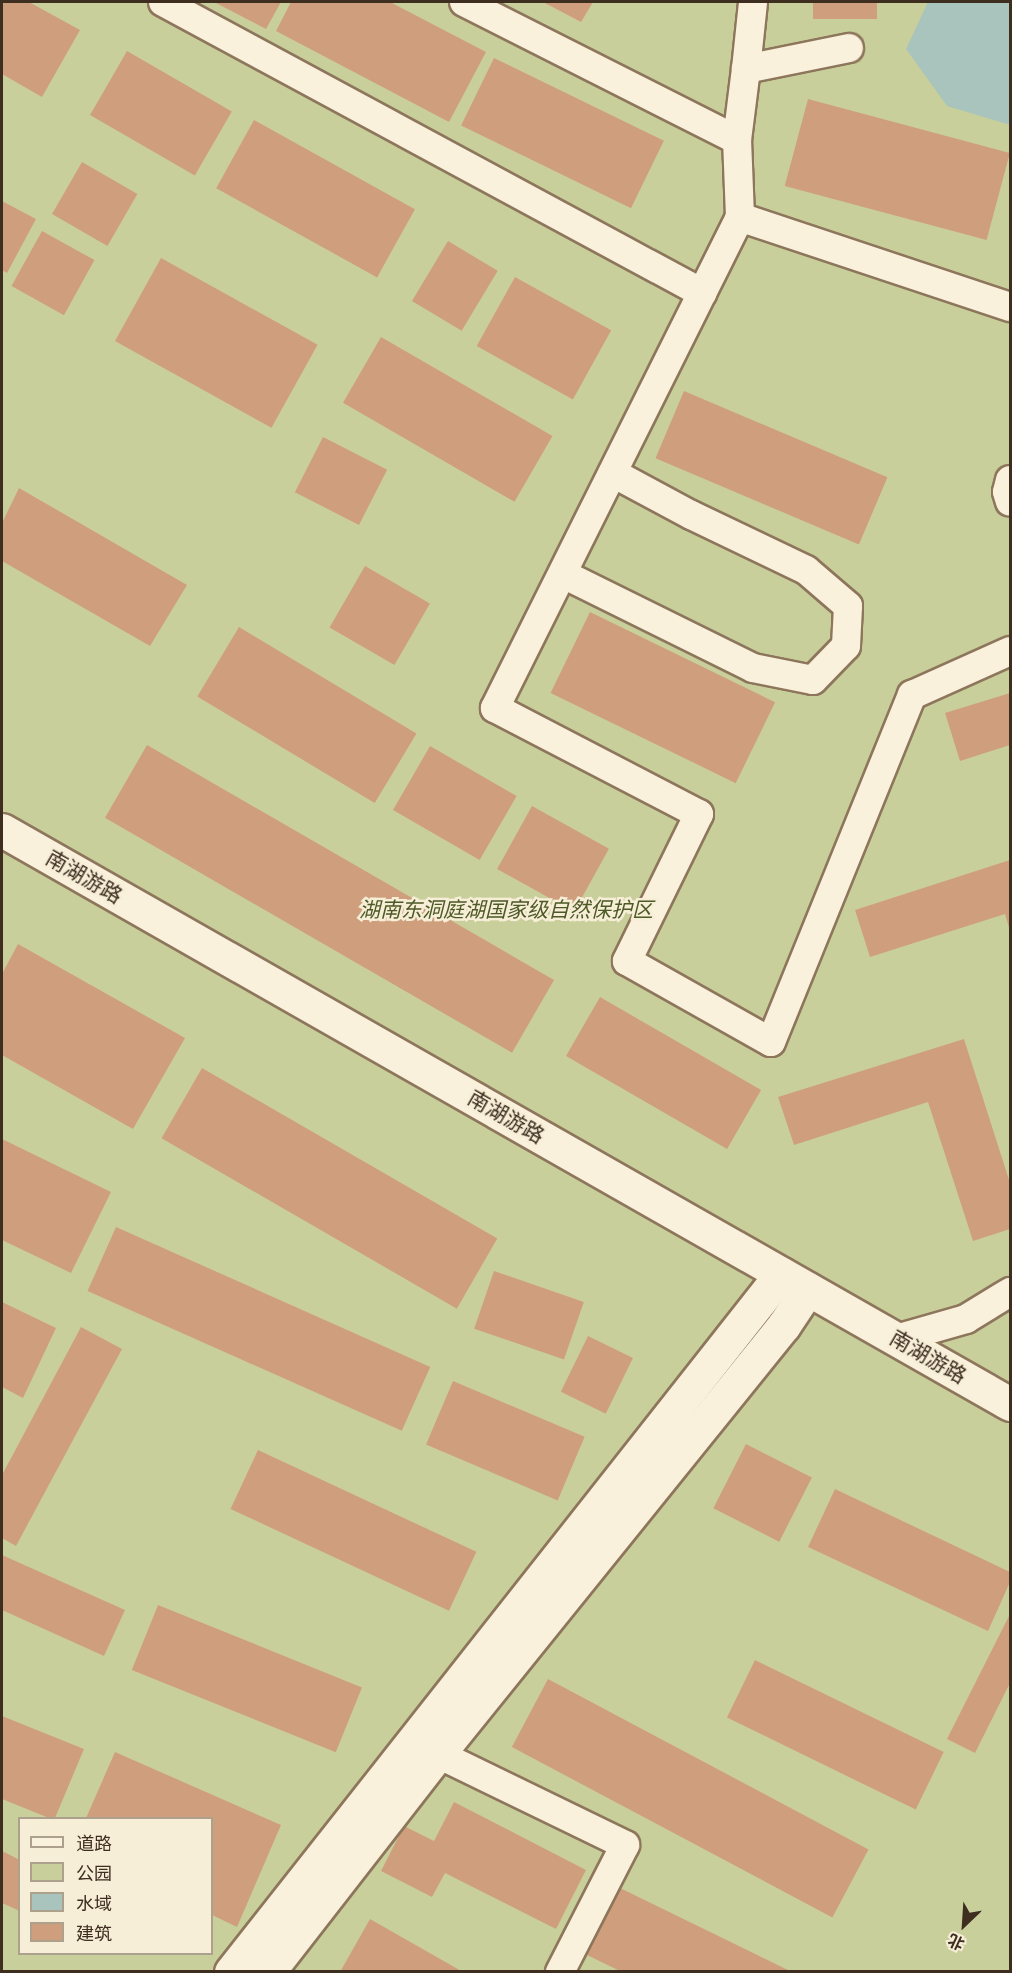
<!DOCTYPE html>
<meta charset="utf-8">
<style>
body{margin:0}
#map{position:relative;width:1012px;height:1973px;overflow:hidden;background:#f0e4c8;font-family:"Roboto Serif","Noto Sans SC",serif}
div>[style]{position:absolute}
.green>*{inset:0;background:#c9cf9b}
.water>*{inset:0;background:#a9c4bc}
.building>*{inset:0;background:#cf9f7d;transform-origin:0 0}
.roads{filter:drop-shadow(2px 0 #8d765c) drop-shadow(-2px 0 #8d765c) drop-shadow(0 2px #8d765c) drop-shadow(0 -2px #8d765c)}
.minor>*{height:28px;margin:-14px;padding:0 14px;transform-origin:14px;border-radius:14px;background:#faf1dc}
.tertiary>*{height:33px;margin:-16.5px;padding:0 16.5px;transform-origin:16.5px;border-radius:16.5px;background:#faf1dc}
.secondary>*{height:33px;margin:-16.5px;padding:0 16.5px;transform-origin:16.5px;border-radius:16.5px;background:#faf1dc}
span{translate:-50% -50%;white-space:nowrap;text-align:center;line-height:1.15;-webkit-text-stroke:5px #f7eed8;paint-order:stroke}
.street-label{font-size:21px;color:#3d2e20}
.park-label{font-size:21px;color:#4d5a26;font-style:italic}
.frame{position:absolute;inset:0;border:3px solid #3d2e20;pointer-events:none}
.legend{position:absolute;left:18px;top:1817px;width:195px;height:138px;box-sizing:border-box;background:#f7eed8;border:2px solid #ada18e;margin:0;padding:8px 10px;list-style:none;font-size:18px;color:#3d2e20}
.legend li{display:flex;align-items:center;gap:12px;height:30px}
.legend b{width:30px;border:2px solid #ada18e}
.north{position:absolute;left:934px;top:1895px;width:60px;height:60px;-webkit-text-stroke:4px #f7eed8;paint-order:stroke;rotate:205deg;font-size:16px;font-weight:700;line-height:24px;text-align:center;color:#3d2e20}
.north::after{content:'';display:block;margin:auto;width:21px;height:27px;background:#3d2e20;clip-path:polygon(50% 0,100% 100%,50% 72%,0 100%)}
</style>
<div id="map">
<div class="green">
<i style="clip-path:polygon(evenodd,2px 2px,1010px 2px,1010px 1971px,2px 1971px,2px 2px,20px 1818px,212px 1818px,212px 1954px,20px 1954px,20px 1818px)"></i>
</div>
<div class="water">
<i style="clip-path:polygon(928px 2px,1010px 2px,1010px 125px,947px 106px,906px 49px)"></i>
</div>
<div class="building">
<i style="clip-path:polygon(2px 2px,29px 2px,80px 30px,42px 97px,2px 74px)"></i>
<i style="clip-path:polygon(214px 2px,281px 2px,266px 29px)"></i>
<i style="clip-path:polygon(291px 2px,390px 2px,486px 52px,449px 122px,276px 31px)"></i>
<i style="clip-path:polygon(543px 2px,593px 2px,581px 22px)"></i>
<i style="left:813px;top:2px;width:64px;height:17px"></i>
<i style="left:127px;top:51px;width:121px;height:74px;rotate:30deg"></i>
<i style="left:494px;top:58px;width:189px;height:75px;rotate:26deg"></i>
<i style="left:808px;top:99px;width:209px;height:90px;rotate:15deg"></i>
<i style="left:254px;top:120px;width:184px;height:78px;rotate:29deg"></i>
<i style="left:82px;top:162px;width:64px;height:60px;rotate:30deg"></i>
<i style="clip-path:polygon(2px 201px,36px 219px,7px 273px,2px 270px)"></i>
<i style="left:42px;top:231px;width:60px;height:63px;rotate:29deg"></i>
<i style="left:448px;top:241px;width:58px;height:70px;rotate:31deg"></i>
<i style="left:161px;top:258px;width:179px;height:95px;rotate:29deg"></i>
<i style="left:515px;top:277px;width:110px;height:79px;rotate:29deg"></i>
<i style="left:381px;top:337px;width:198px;height:76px;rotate:30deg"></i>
<i style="left:684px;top:391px;width:221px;height:73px;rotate:23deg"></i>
<i style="left:323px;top:437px;width:72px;height:62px;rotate:27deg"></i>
<i style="clip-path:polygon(19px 488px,187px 585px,150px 646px,2px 561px,2px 523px)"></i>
<i style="left:365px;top:566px;width:75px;height:71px;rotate:30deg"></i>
<i style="left:590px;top:612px;width:206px;height:90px;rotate:26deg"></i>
<i style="left:239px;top:627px;width:207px;height:81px;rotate:31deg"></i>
<i style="clip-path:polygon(1010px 693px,1010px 745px,960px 761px,945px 713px)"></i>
<i style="left:147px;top:745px;width:470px;height:84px;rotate:30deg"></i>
<i style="left:430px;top:746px;width:100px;height:74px;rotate:30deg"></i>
<i style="left:532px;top:806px;width:88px;height:72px;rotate:29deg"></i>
<i style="clip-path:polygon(1010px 860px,1010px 931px,1005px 914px,870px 957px,855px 910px)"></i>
<i style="clip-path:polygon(18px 944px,185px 1038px,133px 1129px,2px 1055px,2px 974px)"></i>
<i style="left:600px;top:997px;width:186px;height:68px;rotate:30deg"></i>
<i style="clip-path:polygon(964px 1039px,1010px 1183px,1010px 1229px,973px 1241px,928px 1102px,794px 1145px,778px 1097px)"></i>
<i style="left:202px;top:1068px;width:341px;height:81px;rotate:30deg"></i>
<i style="clip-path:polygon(2px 1139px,111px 1192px,71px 1273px,2px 1240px)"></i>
<i style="left:116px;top:1227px;width:344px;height:70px;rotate:24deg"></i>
<i style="left:494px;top:1271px;width:95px;height:61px;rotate:19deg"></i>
<i style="clip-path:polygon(2px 1302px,56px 1328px,23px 1398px,2px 1387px)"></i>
<i style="clip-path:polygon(81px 1327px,122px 1349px,16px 1546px,2px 1538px,2px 1475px)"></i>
<i style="left:588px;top:1336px;width:50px;height:62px;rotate:26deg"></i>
<i style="left:453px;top:1381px;width:143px;height:69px;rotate:23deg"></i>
<i style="left:746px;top:1444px;width:74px;height:72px;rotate:27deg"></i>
<i style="left:258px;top:1450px;width:241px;height:65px;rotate:25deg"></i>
<i style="clip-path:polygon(835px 1489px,1010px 1572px,1010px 1582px,988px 1631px,808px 1547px)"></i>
<i style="clip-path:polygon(2px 1555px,125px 1610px,104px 1656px,2px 1610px)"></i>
<i style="left:158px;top:1605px;width:220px;height:70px;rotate:22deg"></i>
<i style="clip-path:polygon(1010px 1614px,1010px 1683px,975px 1753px,947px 1739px)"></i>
<i style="left:755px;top:1660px;width:210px;height:64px;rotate:26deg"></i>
<i style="left:548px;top:1679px;width:363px;height:77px;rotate:28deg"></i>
<i style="clip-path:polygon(2px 1716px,84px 1749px,55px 1818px,49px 1818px,2px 1799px)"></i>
<i style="clip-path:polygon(115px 1752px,281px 1825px,237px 1927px,212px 1915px,212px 1818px,86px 1818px)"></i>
<i style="clip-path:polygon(454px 1802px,586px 1870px,556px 1929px,445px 1873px,432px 1897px,381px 1871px,404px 1826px,434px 1841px)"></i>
<i style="clip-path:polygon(2px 1851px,20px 1860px,20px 1911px,2px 1903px)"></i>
<i style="clip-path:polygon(620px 1888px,792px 1972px,622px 1972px,587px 1955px)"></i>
<i style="clip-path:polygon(370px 1919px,463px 1972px,340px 1972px)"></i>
</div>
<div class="roads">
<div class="minor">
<i style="left:163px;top:2px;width:613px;rotate:28.36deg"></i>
<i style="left:464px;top:2px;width:306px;rotate:26.8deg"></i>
<i style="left:746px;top:69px;width:67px;rotate:-84deg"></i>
<i style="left:740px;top:217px;width:77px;rotate:-92.2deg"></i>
<i style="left:737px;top:140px;width:72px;rotate:-82.8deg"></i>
<i style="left:746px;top:69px;width:105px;rotate:-11.5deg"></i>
<i style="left:1010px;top:307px;width:285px;rotate:-161.6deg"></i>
<i style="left:740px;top:217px;width:549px;rotate:116.52deg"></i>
<i style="left:495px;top:708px;width:230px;rotate:27.5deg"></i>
<i style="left:699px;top:814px;width:164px;rotate:116.1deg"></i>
<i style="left:627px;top:961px;width:165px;rotate:29.4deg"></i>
<i style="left:771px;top:1042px;width:375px;rotate:-67.9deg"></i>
<i style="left:912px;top:695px;width:107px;rotate:-24.2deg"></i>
<i style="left:1010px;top:480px;width:12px;rotate:104deg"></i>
<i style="left:1007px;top:492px;width:10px;rotate:73deg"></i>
<i style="left:563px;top:574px;width:212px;rotate:26.3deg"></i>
<i style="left:753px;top:668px;width:61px;rotate:11.3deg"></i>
<i style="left:813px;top:680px;width:47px;rotate:-45.9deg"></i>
<i style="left:846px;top:646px;width:40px;rotate:-87.1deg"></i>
<i style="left:848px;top:606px;width:55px;rotate:-139.4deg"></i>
<i style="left:806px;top:570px;width:127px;rotate:-154.4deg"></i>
<i style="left:691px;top:515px;width:89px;rotate:-151.7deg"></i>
<i style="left:896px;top:1339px;width:73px;rotate:-15.9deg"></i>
<i style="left:966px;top:1319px;width:52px;rotate:-31.5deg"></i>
<i style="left:438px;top:1754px;width:208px;rotate:25.9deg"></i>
<i style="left:625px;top:1845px;width:143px;rotate:117.1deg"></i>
</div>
<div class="tertiary">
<i style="left:2px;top:830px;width:1160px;rotate:29.66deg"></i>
</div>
<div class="secondary">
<i style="left:231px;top:1972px;width:889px;rotate:-51.76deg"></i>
<i style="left:268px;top:1972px;width:276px;rotate:-52.1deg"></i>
<i style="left:438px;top:1754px;width:551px;rotate:-51.11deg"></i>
<i style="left:784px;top:1325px;width:43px;rotate:-56.3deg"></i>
</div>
</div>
<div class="street-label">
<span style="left:84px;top:877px;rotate:30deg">南湖游路</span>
<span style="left:506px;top:1117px;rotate:30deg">南湖游路</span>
<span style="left:928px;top:1357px;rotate:30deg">南湖游路</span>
</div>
<div class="park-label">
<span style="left:506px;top:910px">湖南东洞庭湖国家级自然保护区</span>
</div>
<div class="frame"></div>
<ul class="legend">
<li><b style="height:8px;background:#faf1dc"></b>道路</li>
<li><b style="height:16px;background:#c9cf9b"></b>公园</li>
<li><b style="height:16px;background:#a9c4bc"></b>水域</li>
<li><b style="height:16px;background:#cf9f7d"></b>建筑</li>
</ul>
<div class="north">北</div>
</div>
